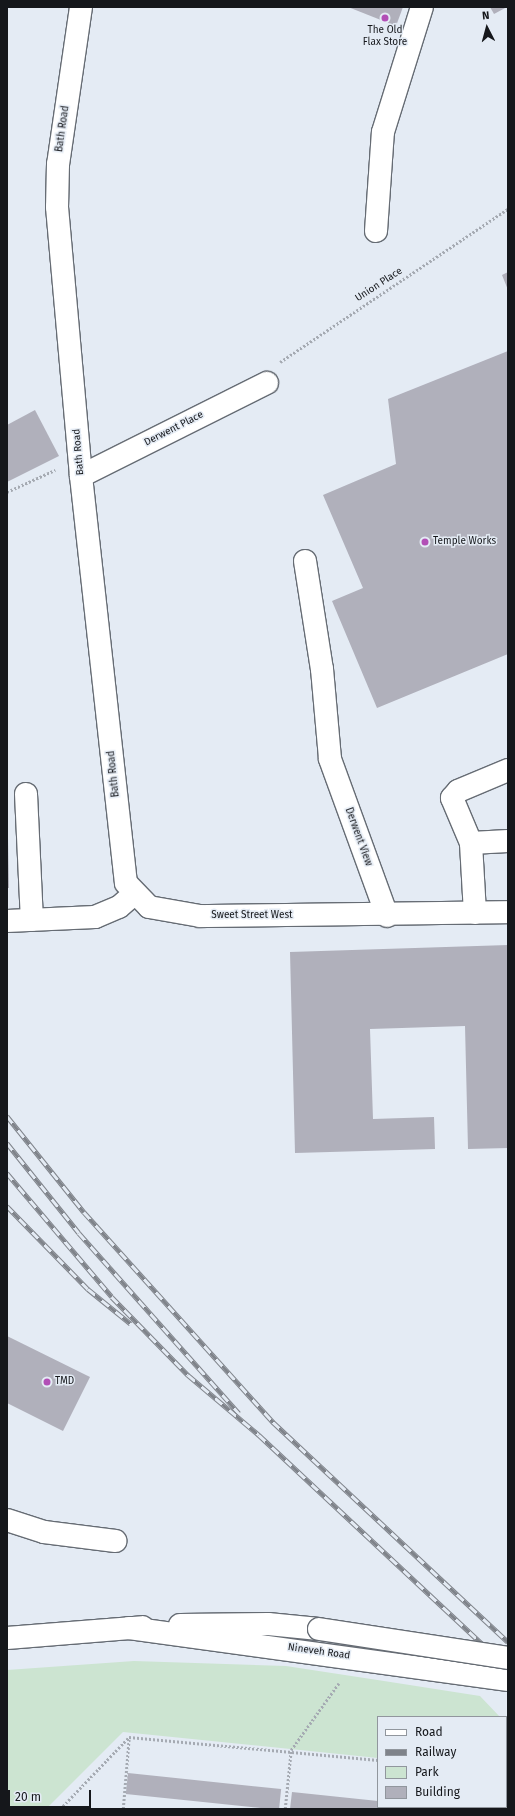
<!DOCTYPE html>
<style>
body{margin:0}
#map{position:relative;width:515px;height:1816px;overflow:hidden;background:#e4ebf4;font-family:"Fira Sans",sans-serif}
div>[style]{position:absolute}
.green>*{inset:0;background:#cce4d1}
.building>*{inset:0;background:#b0b0bb;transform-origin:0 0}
.path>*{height:2.5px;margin-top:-1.25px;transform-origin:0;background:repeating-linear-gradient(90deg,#a5aab2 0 2px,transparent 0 4px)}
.roads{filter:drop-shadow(1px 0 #666c74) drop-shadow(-1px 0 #666c74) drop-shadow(0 1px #666c74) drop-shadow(0 -1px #666c74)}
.minor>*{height:22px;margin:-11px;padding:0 11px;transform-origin:11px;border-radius:11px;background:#fff}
.rail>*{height:4.5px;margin-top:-2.25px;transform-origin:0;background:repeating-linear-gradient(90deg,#e4ebf4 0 9px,#7f838a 0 18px);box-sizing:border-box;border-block:1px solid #7f838a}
.bridges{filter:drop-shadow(1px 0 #666c74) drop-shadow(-1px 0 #666c74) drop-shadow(0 1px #666c74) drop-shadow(0 -1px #666c74)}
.minor-bridge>*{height:22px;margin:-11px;padding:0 11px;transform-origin:11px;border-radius:11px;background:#fff}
.dots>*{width:11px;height:11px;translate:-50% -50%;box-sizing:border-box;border:2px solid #e4ebf4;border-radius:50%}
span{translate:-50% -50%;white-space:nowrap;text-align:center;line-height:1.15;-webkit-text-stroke:3px #e4ebf4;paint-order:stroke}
.poi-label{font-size:10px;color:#15171b}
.left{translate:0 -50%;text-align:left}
.street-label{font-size:10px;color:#15171b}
.frame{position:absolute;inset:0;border:8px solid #15171b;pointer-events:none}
.legend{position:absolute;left:377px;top:1716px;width:130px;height:92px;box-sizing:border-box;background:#e4ebf4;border:1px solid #91969d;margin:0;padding:5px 7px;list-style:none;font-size:12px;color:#15171b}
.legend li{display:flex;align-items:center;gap:8px;height:20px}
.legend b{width:20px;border:1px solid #91969d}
.north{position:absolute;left:467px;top:8px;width:40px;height:40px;-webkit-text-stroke:3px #e4ebf4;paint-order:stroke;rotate:354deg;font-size:11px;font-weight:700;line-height:16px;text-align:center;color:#15171b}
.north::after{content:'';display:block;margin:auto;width:14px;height:18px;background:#15171b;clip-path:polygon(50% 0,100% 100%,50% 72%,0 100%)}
.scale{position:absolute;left:8px;top:1790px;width:83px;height:18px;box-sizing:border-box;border:2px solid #15171b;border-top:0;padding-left:5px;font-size:12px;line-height:14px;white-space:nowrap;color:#15171b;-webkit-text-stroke:3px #e4ebf4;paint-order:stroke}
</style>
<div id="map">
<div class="green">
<i style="clip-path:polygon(134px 1661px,286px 1666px,384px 1681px,480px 1696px,500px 1717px,378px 1717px,378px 1758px,123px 1732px,46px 1809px,7px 1809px,7px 1670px)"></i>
</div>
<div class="building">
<i style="clip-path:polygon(348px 7px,403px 7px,396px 26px)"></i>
<i style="clip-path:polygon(490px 7px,507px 7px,494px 14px)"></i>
<i style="clip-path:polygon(508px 272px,508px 290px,502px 275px)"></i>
<i style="clip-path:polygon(508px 351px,508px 654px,377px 708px,332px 601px,363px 588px,323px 495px,396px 464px,388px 399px)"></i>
<i style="clip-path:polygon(35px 410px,59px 456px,7px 482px,7px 425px)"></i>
<i style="clip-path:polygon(7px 838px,8px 838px,9px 888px,7px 888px)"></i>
<i style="clip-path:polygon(508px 945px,508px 1148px,468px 1149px,465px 1026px,370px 1029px,373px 1119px,434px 1117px,435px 1149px,295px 1153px,290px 952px)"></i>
<i style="clip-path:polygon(7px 1336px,90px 1377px,63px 1431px,7px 1403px)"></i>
<i style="left:128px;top:1773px;width:154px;height:21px;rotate:6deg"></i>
<i style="clip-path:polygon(292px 1792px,378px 1801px,378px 1807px,444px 1809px,290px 1809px)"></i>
</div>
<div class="path">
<i style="left:280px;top:362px;width:275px;rotate:-33.9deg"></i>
<i style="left:7px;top:492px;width:53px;rotate:-24.6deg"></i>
<i style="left:506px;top:1797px;width:3px;rotate:45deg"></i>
<i style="left:60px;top:1809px;width:100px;rotate:-46.2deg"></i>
<i style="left:129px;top:1737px;width:250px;rotate:5.3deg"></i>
<i style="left:123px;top:1809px;width:71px;rotate:-85.2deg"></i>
<i style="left:285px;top:1809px;width:59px;rotate:-84.2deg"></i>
<i style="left:291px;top:1750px;width:82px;rotate:-54.4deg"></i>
</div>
<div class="roads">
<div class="minor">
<i style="left:81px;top:7px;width:159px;rotate:98.3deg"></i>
<i style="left:58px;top:164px;width:43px;rotate:91.3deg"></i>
<i style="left:57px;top:207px;width:270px;rotate:84.9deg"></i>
<i style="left:81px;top:476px;width:409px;rotate:83.7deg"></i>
<i style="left:126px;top:883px;width:33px;rotate:46deg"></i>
<i style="left:149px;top:907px;width:52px;rotate:10deg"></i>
<i style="left:200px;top:916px;width:308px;rotate:-0.7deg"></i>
<i style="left:376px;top:231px;width:99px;rotate:-86deg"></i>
<i style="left:383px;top:132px;width:131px;rotate:-72.7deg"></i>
<i style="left:81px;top:476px;width:208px;rotate:-26.6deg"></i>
<i style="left:305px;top:561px;width:109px;rotate:81.1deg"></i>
<i style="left:322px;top:669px;width:90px;rotate:84.9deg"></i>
<i style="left:330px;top:759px;width:167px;rotate:70deg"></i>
<i style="left:26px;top:794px;width:126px;rotate:87.3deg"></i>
<i style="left:471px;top:843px;width:37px;rotate:-3deg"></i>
<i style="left:475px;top:913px;width:70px;rotate:-93.3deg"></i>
<i style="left:471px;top:843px;width:49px;rotate:-112.9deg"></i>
<i style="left:452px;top:798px;width:9px;rotate:-49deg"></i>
<i style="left:458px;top:791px;width:54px;rotate:-22.8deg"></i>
<i style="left:7px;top:921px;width:88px;rotate:-2.6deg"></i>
<i style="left:95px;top:917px;width:26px;rotate:-23deg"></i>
<i style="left:119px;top:907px;width:20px;rotate:-41deg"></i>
<i style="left:7px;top:1520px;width:39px;rotate:18deg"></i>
<i style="left:44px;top:1532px;width:72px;rotate:7.2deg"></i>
<i style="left:180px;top:1625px;width:88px;rotate:-0.7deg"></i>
<i style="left:268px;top:1624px;width:51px;rotate:5.6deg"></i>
<i style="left:129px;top:1628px;width:383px;rotate:7.8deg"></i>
<i style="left:7px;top:1638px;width:136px;rotate:-4.6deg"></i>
</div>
</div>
<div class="rail">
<i style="left:7px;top:1116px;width:123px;rotate:51.3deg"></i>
<i style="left:84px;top:1212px;width:283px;rotate:48deg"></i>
<i style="left:273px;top:1422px;width:322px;rotate:43.1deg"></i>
<i style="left:7px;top:1143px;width:115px;rotate:51.3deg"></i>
<i style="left:79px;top:1233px;width:241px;rotate:48.4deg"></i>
<i style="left:7px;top:1173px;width:162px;rotate:49.7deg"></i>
<i style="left:112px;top:1297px;width:109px;rotate:45.7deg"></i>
<i style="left:188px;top:1375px;width:93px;rotate:40.2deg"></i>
<i style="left:259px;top:1435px;width:341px;rotate:43.1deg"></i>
<i style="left:7px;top:1206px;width:116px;rotate:45.7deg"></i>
<i style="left:88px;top:1289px;width:55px;rotate:39.1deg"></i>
</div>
<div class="bridges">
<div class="minor-bridge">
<i style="left:319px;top:1629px;width:191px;rotate:8.7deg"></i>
</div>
</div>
<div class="dots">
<i style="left:385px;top:18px;background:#b24fb6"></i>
<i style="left:425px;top:542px;background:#b24fb6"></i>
<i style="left:47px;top:1382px;background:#b24fb6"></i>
</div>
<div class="poi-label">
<span style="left:385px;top:36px">The Old<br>Flax Store</span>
<span class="left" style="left:433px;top:542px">Temple Works</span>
<span class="left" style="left:55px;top:1382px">TMD</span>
</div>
<div class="street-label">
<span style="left:63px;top:129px;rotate:-82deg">Bath Road</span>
<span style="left:379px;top:285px;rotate:-33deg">Union Place</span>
<span style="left:174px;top:429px;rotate:-27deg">Derwent Place</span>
<span style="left:79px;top:452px;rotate:-95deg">Bath Road</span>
<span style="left:114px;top:774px;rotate:-96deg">Bath Road</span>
<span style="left:358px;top:837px;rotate:70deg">Derwent View</span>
<span style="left:252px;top:916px">Sweet Street West</span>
<span style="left:319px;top:1652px;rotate:8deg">Nineveh Road</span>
</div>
<div class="frame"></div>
<ul class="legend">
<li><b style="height:5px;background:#fff"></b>Road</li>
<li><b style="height:5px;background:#7f838a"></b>Railway</li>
<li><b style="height:11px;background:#cce4d1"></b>Park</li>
<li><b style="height:11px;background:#b0b0bb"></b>Building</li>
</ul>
<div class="north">N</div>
<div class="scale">20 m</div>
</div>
